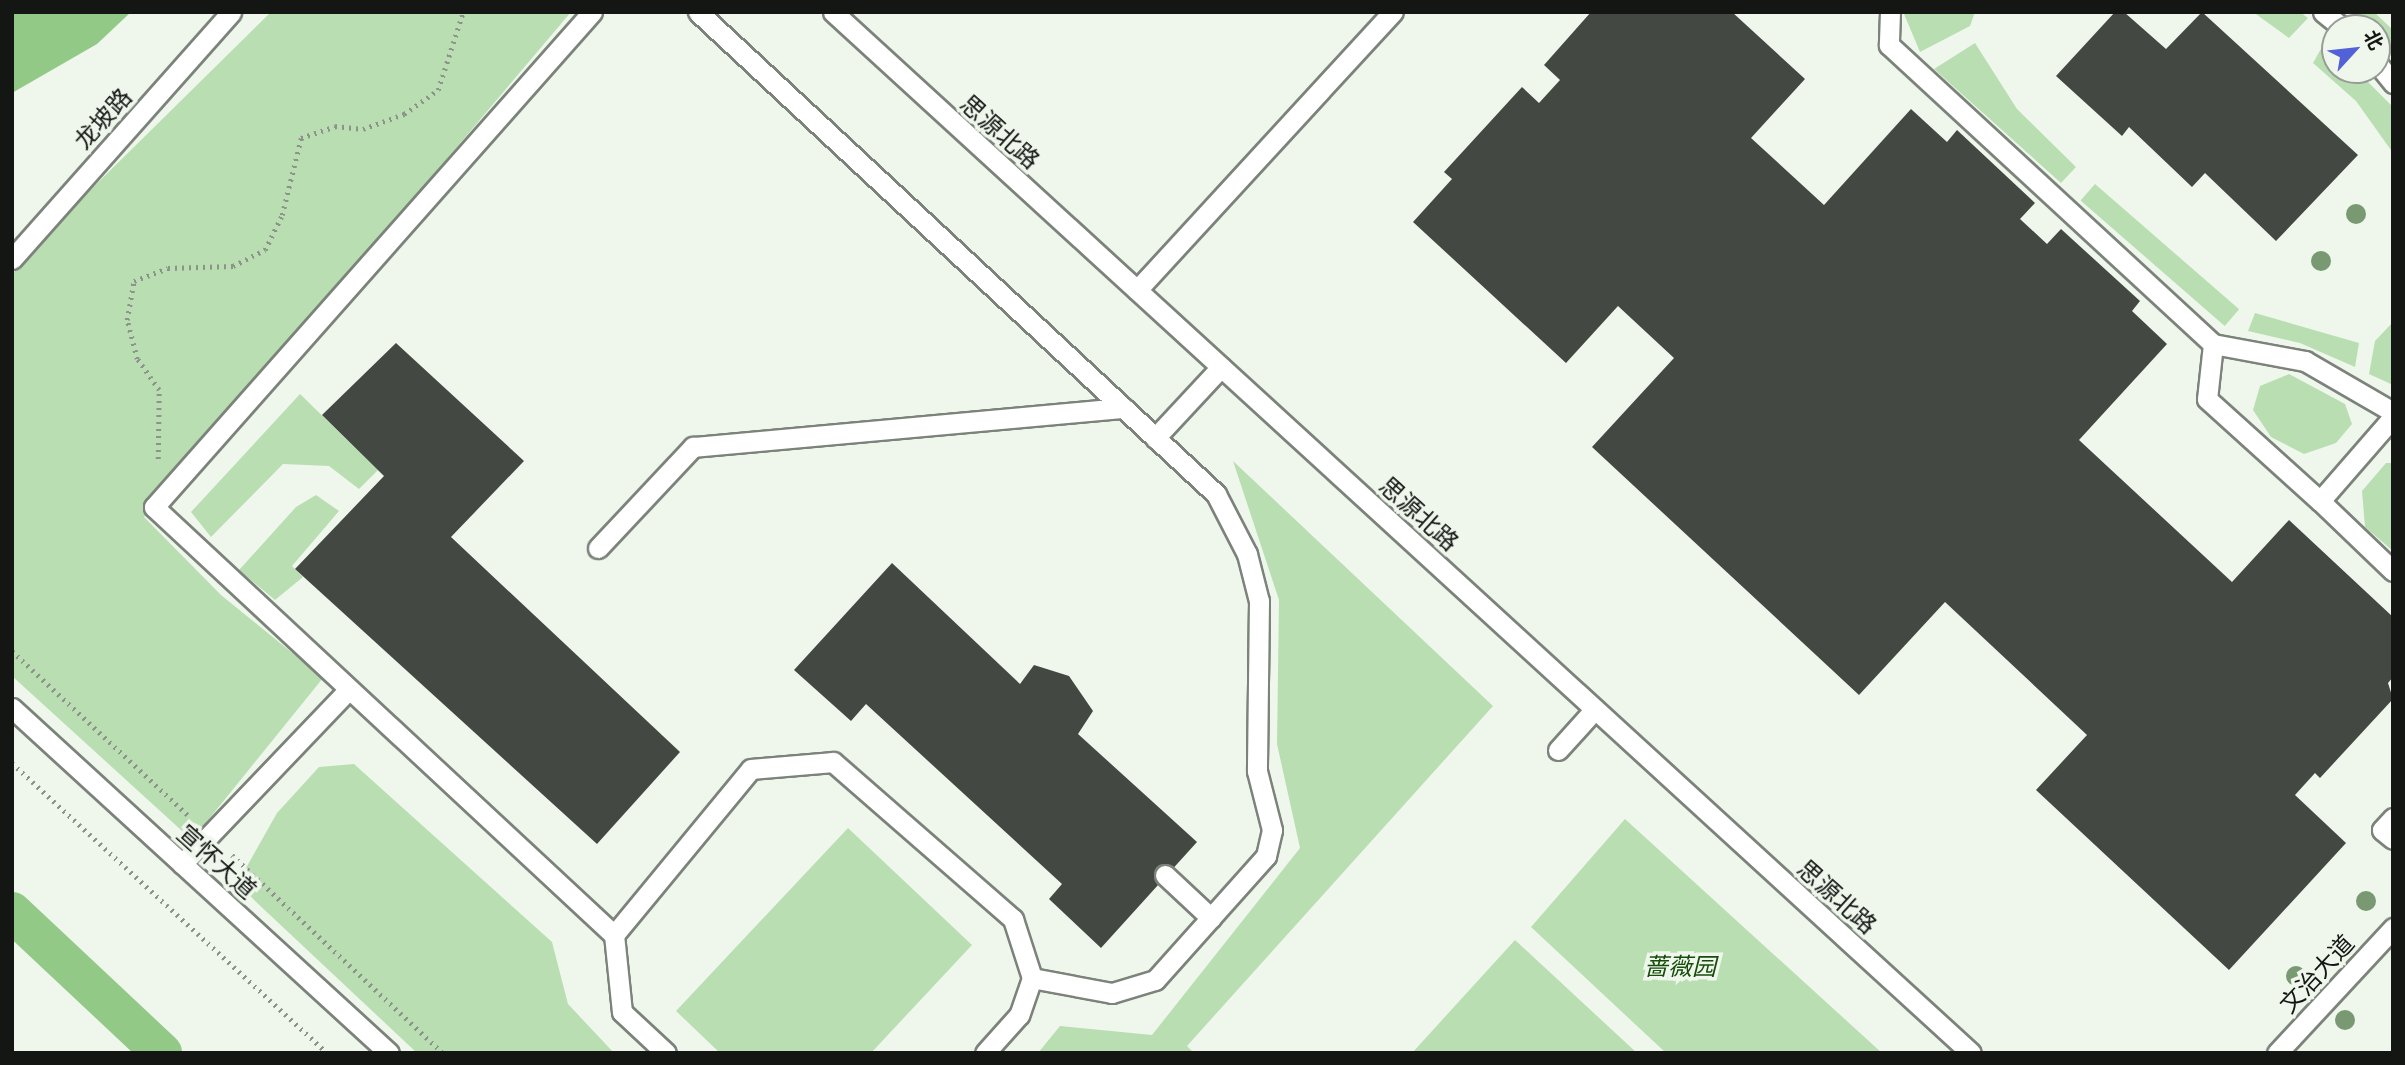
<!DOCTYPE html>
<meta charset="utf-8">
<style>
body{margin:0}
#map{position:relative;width:2405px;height:1065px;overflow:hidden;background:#eff7ed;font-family:"Zilla Slab","Noto Sans SC",serif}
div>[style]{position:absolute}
.green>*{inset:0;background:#b9deb2;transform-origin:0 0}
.water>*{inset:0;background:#92c987}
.canal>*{height:40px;margin:-20px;padding:0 20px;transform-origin:20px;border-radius:20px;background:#92c987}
.building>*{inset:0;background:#434942}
.path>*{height:4.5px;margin-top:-2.25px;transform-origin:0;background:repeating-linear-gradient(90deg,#8d928b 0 2px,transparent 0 7px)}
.roads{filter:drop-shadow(2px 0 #7c837b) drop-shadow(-2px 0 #7c837b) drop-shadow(0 2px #7c837b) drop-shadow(0 -2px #7c837b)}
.service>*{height:19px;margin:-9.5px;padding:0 9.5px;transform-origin:9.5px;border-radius:9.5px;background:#fff}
.trees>*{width:20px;height:20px;margin:-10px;border-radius:50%;background:#789971}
span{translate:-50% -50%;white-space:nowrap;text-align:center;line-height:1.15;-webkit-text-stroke:7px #eff7ed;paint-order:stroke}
.street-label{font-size:24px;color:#141613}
.park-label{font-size:24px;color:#174c0b;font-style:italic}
.frame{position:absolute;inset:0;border:14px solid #141613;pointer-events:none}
.north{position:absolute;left:2321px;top:14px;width:70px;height:70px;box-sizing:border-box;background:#eff7ed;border:2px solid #979d96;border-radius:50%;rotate:63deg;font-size:19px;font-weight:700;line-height:28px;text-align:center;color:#141613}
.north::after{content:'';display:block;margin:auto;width:24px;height:32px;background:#5261d7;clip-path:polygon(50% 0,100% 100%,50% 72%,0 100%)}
</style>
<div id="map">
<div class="green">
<i style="clip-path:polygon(271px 12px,571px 12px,144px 517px,221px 595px,323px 678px,192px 840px,12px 676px,12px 275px,65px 215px)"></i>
<i style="clip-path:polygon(1975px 12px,1970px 26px,1920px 52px,1904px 14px)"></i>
<i style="clip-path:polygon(2253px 12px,2300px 12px,2308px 18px,2289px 38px)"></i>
<i style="clip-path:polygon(2349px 12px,2374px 12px,2393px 30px,2393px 58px,2377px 40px,2377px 28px,2365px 28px)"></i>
<i style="clip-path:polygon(2326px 40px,2335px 49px,2335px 70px,2356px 70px,2393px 107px,2393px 153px,2356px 101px,2313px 63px)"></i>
<i style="clip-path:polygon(1975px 43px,2017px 109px,2076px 167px,2061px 183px,1934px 69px)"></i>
<i style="left:2095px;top:184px;width:191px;height:22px;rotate:41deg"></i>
<i style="clip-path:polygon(2255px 313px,2359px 343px,2355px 367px,2300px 343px,2248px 331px)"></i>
<i style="clip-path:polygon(2393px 322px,2393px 385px,2369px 374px,2375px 341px)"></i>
<i style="clip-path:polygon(2289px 374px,2345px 404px,2352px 424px,2336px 443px,2304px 454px,2271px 437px,2253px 410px,2260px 386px)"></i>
<i style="clip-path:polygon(300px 394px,378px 470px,359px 489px,329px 466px,283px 464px,211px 537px,191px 512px)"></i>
<i style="clip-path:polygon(1233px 461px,1493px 706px,1187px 1046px,1194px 1053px,1038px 1053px,1060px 1026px,1152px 1035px,1300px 848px,1277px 744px,1279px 600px)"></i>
<i style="clip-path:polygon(2386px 463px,2393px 463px,2393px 551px,2365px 527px,2362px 491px)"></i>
<i style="clip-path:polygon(316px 495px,339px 511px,292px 566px,303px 577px,275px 600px,239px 570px,296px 507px)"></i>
<i style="clip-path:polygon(354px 764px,552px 942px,568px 1004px,614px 1053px,417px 1053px,237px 884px,277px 813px,319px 767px)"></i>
<i style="clip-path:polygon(1625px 819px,1882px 1053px,1666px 1053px,1531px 927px)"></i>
<i style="clip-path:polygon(848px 828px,972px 945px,871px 1053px,720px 1053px,676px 1011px)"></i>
<i style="clip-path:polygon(1515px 940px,1637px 1053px,1412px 1053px)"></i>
</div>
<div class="water">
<i style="clip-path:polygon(12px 12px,131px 12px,97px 44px,12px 93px)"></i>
</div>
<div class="canal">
<i style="left:12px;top:912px;width:206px;rotate:43.2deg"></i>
</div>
<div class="building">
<i style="clip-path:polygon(1591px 12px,1732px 12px,1805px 79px,1751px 138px,1824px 205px,1911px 109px,1947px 142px,1957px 130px,2035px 203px,2020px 219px,2047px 244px,2061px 229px,2140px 301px,2132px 311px,2167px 344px,2079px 440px,2232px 582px,2289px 520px,2393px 617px,2393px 677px,2388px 683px,2393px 699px,2320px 778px,2315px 773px,2295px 795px,2346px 843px,2229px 970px,2036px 790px,2087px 735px,1945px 602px,1859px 695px,1592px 447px,1674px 358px,1618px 306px,1566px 363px,1413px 222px,1452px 179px,1444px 172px,1522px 87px,1539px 103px,1560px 80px,1544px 65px)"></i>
<i style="clip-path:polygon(2115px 12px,2124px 12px,2166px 49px,2202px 12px,2358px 155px,2276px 241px,2205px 173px,2192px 187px,2129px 127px,2122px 136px,2056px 76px)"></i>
<i style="clip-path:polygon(396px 343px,524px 461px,451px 537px,680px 752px,597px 844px,295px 569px,384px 476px,322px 415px)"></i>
<i style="clip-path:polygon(892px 563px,1020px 684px,1034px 665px,1069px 676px,1093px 711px,1078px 734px,1197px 842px,1101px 948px,1049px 899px,1062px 884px,866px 704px,851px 721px,794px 670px)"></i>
</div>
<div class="path">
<i style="left:158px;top:459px;width:69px;rotate:-89.2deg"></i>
<i style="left:159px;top:390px;width:38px;rotate:-125deg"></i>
<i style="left:137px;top:359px;width:40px;rotate:-104.4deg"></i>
<i style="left:127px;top:320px;width:40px;rotate:-80deg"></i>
<i style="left:134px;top:281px;width:36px;rotate:-21deg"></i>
<i style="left:168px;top:268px;width:65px;rotate:-1.8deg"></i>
<i style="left:233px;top:266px;width:36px;rotate:-27deg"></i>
<i style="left:265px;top:250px;width:39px;rotate:-64deg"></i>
<i style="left:282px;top:215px;width:79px;rotate:-76.1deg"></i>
<i style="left:301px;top:138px;width:36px;rotate:-19deg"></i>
<i style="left:335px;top:126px;width:28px;rotate:6deg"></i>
<i style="left:363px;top:129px;width:44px;rotate:-20.1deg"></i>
<i style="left:404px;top:114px;width:42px;rotate:-35.2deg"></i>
<i style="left:438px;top:90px;width:82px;rotate:-72.2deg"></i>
<i style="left:12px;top:651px;width:242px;rotate:43deg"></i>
<i style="left:12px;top:763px;width:428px;rotate:42.6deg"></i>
<i style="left:232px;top:855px;width:289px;rotate:43.2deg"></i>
</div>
<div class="roads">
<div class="service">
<i style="left:592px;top:12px;width:661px;rotate:131.5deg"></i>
<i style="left:154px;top:507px;width:628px;rotate:42.94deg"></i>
<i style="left:698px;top:12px;width:708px;rotate:42.94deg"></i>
<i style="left:1216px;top:494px;width:68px;rotate:62.7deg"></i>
<i style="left:1247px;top:554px;width:49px;rotate:75.7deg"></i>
<i style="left:1259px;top:601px;width:170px;rotate:90.7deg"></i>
<i style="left:1257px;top:771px;width:61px;rotate:75.7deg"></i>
<i style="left:1272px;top:830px;width:27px;rotate:103deg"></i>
<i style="left:1266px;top:856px;width:166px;rotate:131.8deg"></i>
<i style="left:1155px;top:980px;width:45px;rotate:163.2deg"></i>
<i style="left:1112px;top:993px;width:81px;rotate:-169.4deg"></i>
<i style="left:833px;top:12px;width:1542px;rotate:42.45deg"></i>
<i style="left:1890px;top:12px;width:33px;rotate:92deg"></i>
<i style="left:1889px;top:45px;width:441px;rotate:42.7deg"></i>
<i style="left:2213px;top:344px;width:94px;rotate:10.5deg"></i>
<i style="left:2305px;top:361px;width:102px;rotate:30.1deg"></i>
<i style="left:2323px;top:12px;width:26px;rotate:39deg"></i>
<i style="left:2377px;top:63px;width:26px;rotate:51deg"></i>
<i style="left:12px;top:259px;width:330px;rotate:-48.4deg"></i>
<i style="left:1137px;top:290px;width:378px;rotate:-47.4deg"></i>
<i style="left:2213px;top:344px;width:55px;rotate:96.2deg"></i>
<i style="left:2207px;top:399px;width:152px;rotate:42.1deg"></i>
<i style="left:2320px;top:501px;width:111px;rotate:-49deg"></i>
<i style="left:1155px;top:438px;width:97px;rotate:-47.1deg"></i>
<i style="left:2320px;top:501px;width:101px;rotate:43.8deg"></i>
<i style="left:598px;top:548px;width:139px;rotate:-46.8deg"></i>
<i style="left:693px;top:447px;width:432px;rotate:-5.2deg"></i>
<i style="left:12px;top:708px;width:511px;rotate:42.46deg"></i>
<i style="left:1558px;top:750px;width:55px;rotate:-47.9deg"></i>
<i style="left:2393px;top:818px;width:16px;rotate:133deg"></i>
<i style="left:2382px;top:830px;width:14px;rotate:39deg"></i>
<i style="left:182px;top:864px;width:242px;rotate:-46.3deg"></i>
<i style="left:1165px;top:875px;width:63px;rotate:43.1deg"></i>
<i style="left:666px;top:1053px;width:60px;rotate:-137deg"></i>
<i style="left:622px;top:1012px;width:77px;rotate:-95.9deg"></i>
<i style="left:614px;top:935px;width:215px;rotate:-50.5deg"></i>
<i style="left:751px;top:769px;width:82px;rotate:-4.9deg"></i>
<i style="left:833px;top:762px;width:239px;rotate:41.1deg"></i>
<i style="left:1013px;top:919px;width:62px;rotate:72.1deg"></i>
<i style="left:1032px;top:978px;width:39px;rotate:109deg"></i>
<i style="left:1019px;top:1015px;width:51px;rotate:131.8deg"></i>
<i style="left:2277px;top:1053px;width:171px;rotate:-47.1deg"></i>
</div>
</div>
<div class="trees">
<i style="left:2356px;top:214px"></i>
<i style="left:2321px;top:261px"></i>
<i style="left:2366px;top:901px"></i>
<i style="left:2296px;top:976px"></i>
<i style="left:2345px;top:1020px"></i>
</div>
<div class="street-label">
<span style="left:103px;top:119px;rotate:-48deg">龙坡路</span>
<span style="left:1000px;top:132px;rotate:42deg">思源北路</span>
<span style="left:1419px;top:514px;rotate:42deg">思源北路</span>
<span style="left:217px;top:862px;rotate:42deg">宣怀大道</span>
<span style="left:1837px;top:897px;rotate:42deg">思源北路</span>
<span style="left:2317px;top:974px;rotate:-47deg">文治大道</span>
</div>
<div class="park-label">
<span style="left:1680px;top:967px">蔷薇园</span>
</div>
<div class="frame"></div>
<div class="north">北</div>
</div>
